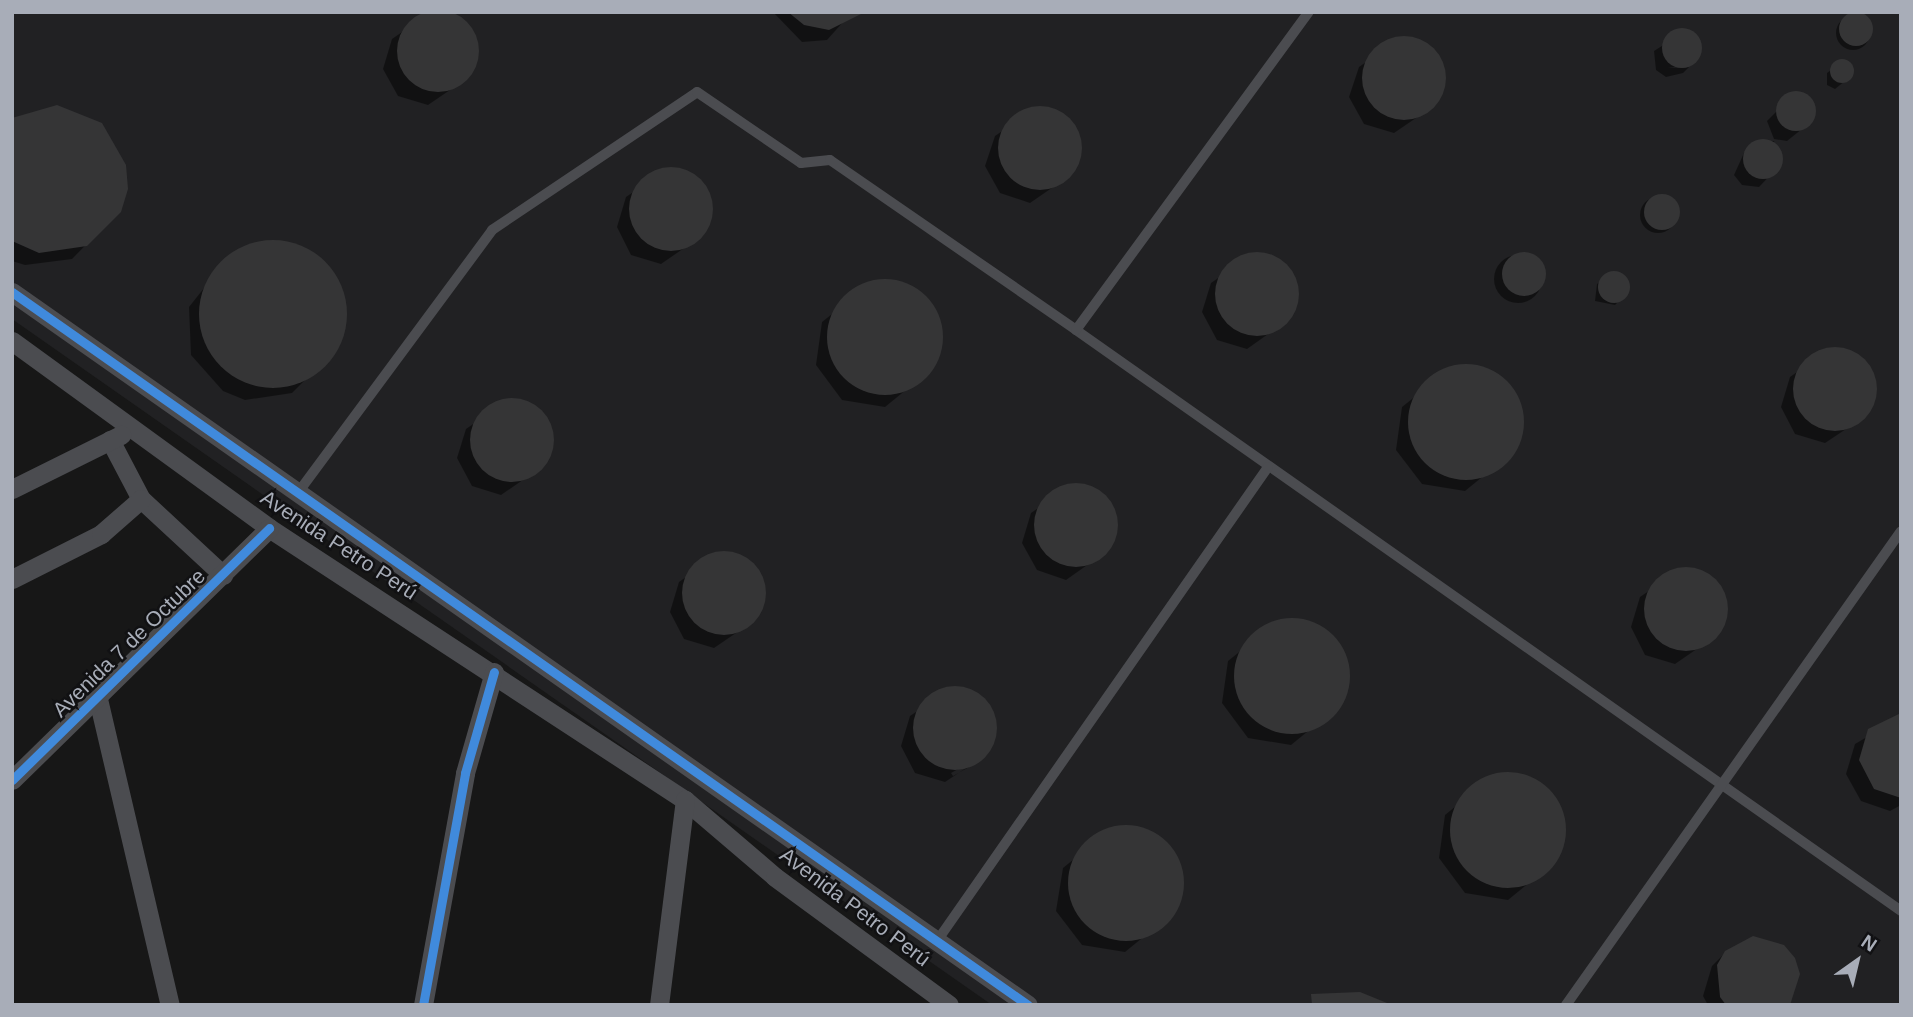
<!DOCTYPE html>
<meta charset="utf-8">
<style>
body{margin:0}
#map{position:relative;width:1913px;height:1017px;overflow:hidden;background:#171717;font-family:Helvetica,sans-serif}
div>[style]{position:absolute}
.built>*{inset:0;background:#212123}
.shadow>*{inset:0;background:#0007}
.round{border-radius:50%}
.building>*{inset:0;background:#353536}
.lane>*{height:10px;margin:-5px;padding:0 5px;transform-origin:5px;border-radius:5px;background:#4b4c50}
.street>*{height:19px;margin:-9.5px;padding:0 9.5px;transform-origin:9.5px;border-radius:9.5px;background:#4b4c50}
.cycleway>*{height:9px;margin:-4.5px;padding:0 4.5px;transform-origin:4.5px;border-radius:4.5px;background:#408adc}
span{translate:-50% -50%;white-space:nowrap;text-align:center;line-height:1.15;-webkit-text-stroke:5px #111113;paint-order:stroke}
.street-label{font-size:21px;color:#a8adb8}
.frame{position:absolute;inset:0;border:14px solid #a8adb8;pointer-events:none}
.north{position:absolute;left:1822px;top:926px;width:70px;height:70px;-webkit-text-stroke:5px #111113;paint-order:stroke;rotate:34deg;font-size:19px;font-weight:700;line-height:28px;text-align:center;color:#a8adb8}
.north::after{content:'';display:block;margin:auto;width:24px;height:32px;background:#a8adb8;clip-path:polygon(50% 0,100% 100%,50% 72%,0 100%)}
</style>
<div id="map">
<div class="built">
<i style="clip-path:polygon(12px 12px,1901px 12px,1901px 1005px,992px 1005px,12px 319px)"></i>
</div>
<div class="shadow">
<i style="clip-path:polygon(431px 12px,464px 20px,478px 47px,469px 77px,428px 105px,398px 96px,383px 69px,392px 39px)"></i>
<i style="clip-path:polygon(773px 12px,852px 12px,827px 40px,802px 42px)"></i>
<i class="round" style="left:1836px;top:16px;width:34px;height:34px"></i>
<i style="clip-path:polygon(1687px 30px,1696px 36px,1700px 53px,1692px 64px,1668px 68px,1689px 67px,1683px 73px,1666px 77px,1656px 70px,1654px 51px)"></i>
<i style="clip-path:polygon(1400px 38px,1430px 47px,1444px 75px,1435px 105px,1394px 133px,1364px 124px,1349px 97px,1359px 67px)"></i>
<i style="clip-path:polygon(1845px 60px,1850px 77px,1835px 89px,1827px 85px,1827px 73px)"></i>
<i style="clip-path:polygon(1795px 93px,1806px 96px,1815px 110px,1812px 121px,1787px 141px,1774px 139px,1767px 121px)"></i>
<i style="clip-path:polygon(57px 107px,100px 124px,119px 211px,72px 259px,25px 265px,12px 261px,12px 120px)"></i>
<i style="clip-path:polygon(1036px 108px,1066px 117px,1080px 144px,1072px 174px,1030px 203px,1000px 193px,985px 166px,995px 136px)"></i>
<i style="clip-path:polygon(1774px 141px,1781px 164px,1759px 187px,1742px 185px,1734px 175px,1744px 153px,1755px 143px)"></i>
<i style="clip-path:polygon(667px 169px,697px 178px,712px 205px,703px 235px,661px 264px,631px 255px,617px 227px,626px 197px)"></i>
<i class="round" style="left:1640px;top:197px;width:36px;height:36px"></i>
<i style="clip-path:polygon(253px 244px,300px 246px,336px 277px,345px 299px,339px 345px,306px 379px,292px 393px,245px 400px,223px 391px,191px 355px,189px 307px,231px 254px)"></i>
<i style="clip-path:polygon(1253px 254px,1283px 263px,1297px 291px,1288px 320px,1247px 349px,1217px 340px,1202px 312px,1211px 283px)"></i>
<i class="round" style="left:1494px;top:255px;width:48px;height:48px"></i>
<i style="clip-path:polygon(1612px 273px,1625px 278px,1621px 299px,1615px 305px,1595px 301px,1597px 284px)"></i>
<i style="clip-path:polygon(871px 283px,914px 289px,940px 324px,934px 367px,885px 407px,842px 400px,816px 365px,822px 322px)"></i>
<i style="clip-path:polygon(1831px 348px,1861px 358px,1876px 385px,1867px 415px,1825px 443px,1795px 434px,1781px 407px,1790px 377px)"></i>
<i style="clip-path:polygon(1452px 367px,1494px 373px,1521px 408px,1514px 451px,1465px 491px,1422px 484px,1396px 450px,1402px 407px)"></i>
<i style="clip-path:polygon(508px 400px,538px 409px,552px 437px,543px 466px,501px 495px,472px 486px,457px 458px,466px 429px)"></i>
<i style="clip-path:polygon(1072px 485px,1102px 494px,1117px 521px,1107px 551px,1066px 580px,1037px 570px,1022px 543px,1031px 513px)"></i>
<i style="clip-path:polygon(720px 553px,750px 562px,765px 590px,755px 620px,714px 648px,684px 639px,670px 612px,679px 582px)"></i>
<i style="clip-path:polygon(1681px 569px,1711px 578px,1726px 605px,1717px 635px,1675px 664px,1645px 655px,1631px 627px,1640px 597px)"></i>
<i style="clip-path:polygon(1278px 621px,1321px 627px,1347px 662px,1340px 705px,1291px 745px,1248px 738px,1222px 703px,1228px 661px)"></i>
<i style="clip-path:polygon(evenodd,952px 688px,981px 697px,996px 724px,987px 754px,945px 782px,915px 773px,901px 746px,910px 716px,952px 688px,978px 758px,978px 762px,953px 776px,951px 773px,978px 758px)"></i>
<i style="clip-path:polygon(1901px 717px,1901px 805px,1890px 811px,1861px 801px,1846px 774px,1855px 744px)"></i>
<i style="clip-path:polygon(1494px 775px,1537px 782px,1563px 817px,1557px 860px,1508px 900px,1465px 893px,1439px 858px,1445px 815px)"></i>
<i style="clip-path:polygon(1112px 828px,1155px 834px,1180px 869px,1174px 912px,1125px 952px,1082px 945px,1056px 911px,1063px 868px)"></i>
<i style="clip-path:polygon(1726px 952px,1788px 1005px,1708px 1005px,1703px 996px,1712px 966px)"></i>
</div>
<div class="building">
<i class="round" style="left:397px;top:10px;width:82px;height:82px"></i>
<i style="clip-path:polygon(788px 12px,865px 12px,829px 30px,804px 25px)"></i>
<i class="round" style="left:1839px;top:12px;width:34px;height:34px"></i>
<i class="round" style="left:1662px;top:28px;width:40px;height:40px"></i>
<i class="round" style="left:1362px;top:36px;width:84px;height:84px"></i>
<i class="round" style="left:1830px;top:59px;width:24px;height:24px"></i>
<i class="round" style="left:1776px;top:91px;width:40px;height:40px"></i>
<i style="clip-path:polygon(57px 105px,102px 123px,126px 165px,128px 189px,121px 212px,87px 246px,39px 253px,12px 241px,12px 118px)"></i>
<i class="round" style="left:998px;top:106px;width:84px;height:84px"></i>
<i class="round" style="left:1743px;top:139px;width:40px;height:40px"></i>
<i class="round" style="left:629px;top:167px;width:84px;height:84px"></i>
<i class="round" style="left:1644px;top:194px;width:36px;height:36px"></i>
<i class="round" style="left:199px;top:240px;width:148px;height:148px"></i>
<i class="round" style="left:1502px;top:252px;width:44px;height:44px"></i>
<i class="round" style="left:1215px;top:252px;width:84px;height:84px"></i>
<i class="round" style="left:1598px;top:271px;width:32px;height:32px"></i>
<i class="round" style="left:827px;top:279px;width:116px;height:116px"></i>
<i class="round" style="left:1793px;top:347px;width:84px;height:84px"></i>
<i class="round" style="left:1408px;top:364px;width:116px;height:116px"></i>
<i class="round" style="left:470px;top:398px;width:84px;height:84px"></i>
<i class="round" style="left:1034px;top:483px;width:84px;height:84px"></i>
<i class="round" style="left:682px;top:551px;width:84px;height:84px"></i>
<i class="round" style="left:1644px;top:567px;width:84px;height:84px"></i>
<i class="round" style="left:1234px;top:618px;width:116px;height:116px"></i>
<i class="round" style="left:913px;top:686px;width:84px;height:84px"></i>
<i style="clip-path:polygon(1901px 713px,1901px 798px,1874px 789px,1859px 760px,1868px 729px)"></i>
<i class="round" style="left:1450px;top:772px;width:116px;height:116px"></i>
<i class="round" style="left:1068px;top:825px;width:116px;height:116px"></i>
<i style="clip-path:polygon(1753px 936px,1784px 945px,1795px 958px,1800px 974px,1790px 1005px,1726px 1005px,1720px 997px,1717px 965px,1725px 951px)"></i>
<i style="clip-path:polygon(1360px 992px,1392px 1005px,1312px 1005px,1311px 994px)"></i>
</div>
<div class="lane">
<i style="left:1076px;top:330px;width:1009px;rotate:35.15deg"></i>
<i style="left:297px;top:494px;width:328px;rotate:-53.5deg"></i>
<i style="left:492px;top:230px;width:247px;rotate:-33.9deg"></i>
<i style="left:697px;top:92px;width:126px;rotate:34.3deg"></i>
<i style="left:801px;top:163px;width:29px;rotate:-6deg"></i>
<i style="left:830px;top:160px;width:299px;rotate:34.6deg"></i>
<i style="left:1076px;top:330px;width:394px;rotate:-53.8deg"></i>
<i style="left:937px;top:941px;width:578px;rotate:-55.07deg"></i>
<i style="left:1566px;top:1005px;width:580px;rotate:-54.75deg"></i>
</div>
<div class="street">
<i style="left:12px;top:292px;width:1241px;rotate:35.06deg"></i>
<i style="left:12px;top:341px;width:318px;rotate:36deg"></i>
<i style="left:269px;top:528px;width:497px;rotate:33.2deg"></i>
<i style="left:685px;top:800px;width:118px;rotate:40.5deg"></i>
<i style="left:775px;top:877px;width:216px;rotate:36.3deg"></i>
<i style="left:110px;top:440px;width:67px;rotate:62.3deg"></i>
<i style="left:141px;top:499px;width:112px;rotate:42.8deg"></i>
<i style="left:12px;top:489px;width:122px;rotate:-26.4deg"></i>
<i style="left:12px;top:579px;width:100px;rotate:-26.8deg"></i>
<i style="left:101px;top:534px;width:53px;rotate:-41.2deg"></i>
<i style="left:98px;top:699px;width:314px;rotate:76.8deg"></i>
<i style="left:12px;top:780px;width:360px;rotate:-44.4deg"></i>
<i style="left:423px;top:1005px;width:236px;rotate:-79.7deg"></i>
<i style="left:465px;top:773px;width:105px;rotate:-74deg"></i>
<i style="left:659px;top:1005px;width:207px;rotate:-82.8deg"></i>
</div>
<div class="cycleway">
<i style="left:12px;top:292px;width:1241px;rotate:35.06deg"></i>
<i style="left:12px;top:780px;width:360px;rotate:-44.4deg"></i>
<i style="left:423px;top:1005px;width:236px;rotate:-79.7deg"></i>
<i style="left:465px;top:773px;width:105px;rotate:-74deg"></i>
</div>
<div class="street-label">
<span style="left:339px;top:545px;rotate:33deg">Avenida Petro Perú</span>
<span style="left:129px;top:643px;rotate:-44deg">Avenida 7 de Octubre</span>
<span style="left:855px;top:907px;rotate:37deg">Avenida Petro Perú</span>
</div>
<div class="frame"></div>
<div class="north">N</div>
</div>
